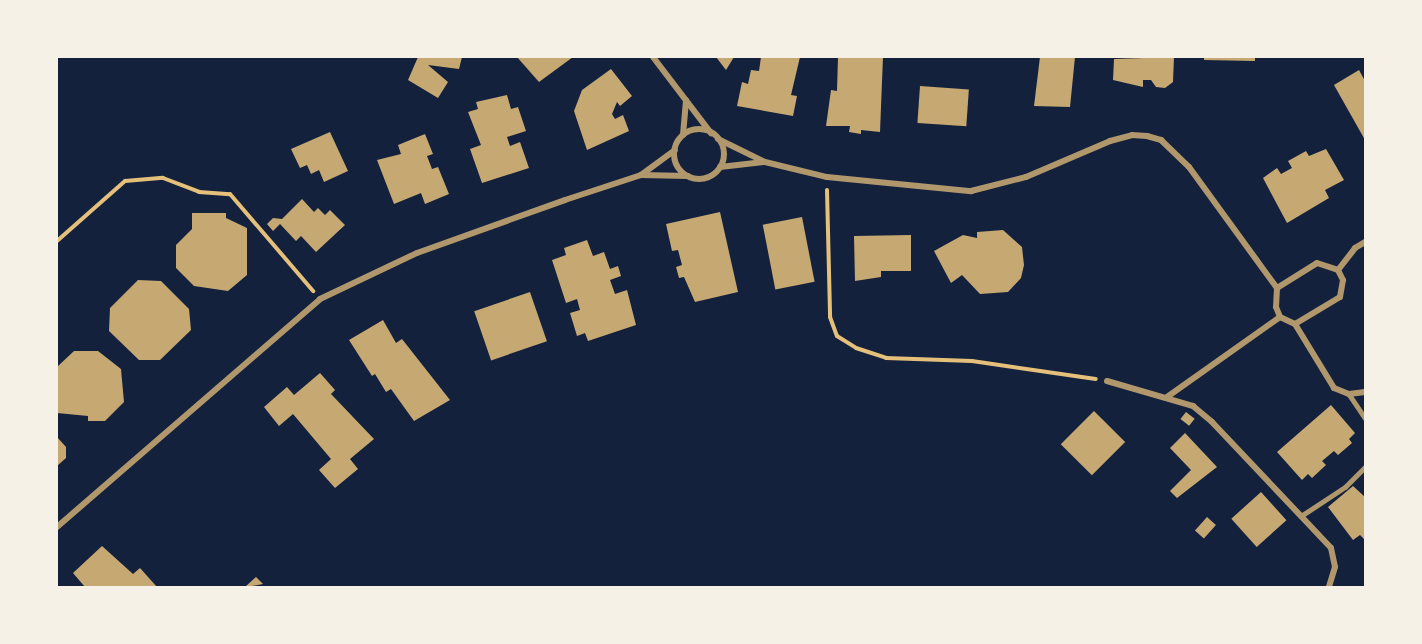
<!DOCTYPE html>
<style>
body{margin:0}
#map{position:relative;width:1422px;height:644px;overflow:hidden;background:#14213d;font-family:"Work Sans",sans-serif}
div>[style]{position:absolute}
.building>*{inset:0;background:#c6a872;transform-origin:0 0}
.path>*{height:4px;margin:-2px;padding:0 2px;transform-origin:2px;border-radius:2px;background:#e5c07b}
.service>*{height:4.5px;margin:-2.25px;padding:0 2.25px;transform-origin:2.25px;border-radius:2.25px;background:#b1986c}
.minor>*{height:6px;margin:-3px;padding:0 3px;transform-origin:3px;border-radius:3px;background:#b1986c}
.minor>.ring{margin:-3px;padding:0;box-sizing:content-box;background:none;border:6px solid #b1986c;border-radius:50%}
span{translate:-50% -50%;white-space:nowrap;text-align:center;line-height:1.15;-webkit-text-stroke:5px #f6f1e7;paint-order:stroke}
.frame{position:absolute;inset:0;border:58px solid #f6f1e7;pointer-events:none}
</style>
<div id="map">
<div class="building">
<i style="clip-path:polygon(418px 57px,462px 57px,459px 69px,428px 65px,448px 82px,438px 98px,408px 80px)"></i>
<i style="clip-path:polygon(517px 57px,573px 57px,539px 82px)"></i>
<i style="clip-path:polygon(716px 57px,734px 57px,726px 70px)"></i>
<i style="clip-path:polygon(761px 57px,800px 57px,791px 95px,797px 96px,793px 116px,737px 106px,742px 82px,748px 84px,751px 70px,759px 71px)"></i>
<i style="clip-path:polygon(838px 57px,883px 57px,880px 132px,861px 130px,861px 134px,849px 132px,850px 126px,826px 126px,831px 90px,837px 91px)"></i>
<i style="clip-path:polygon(1040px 57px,1075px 57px,1070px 107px,1034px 106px)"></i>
<i style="clip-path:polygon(1174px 57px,1173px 82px,1165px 88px,1156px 87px,1151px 80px,1143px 80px,1143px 87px,1113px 80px,1114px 59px)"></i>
<i style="clip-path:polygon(1204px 57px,1255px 57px,1255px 61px,1204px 60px)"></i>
<i style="clip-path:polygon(611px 69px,632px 96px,620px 106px,617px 102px,612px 114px,615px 119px,623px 115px,629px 131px,587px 150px,574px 111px,582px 90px)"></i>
<i style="clip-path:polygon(1359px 70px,1365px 81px,1365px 140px,1334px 85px)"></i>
<i style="left:920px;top:86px;width:49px;height:37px;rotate:4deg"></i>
<i style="clip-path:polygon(507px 95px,511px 109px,518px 107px,526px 131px,507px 137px,510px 146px,520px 142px,529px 168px,482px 183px,470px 149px,481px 145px,468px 112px,478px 109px,476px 102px)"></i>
<i style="clip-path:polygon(330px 132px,348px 171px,324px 182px,319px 170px,311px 174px,307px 165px,300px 168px,291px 149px)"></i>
<i style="clip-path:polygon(425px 134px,433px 154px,427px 156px,432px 169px,438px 167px,449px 194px,425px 204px,421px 193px,394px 204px,377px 160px,401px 154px,398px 145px)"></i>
<i style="clip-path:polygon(1326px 149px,1344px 180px,1325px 190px,1329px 198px,1287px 223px,1263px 178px,1277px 168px,1281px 174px,1292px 168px,1288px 161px,1306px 151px,1309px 156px)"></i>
<i style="clip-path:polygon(302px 199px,314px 212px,318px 208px,325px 215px,330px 210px,345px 225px,316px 252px,301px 236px,296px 241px,280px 224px,273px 231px,267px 224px,273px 218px,282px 219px)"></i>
<i style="clip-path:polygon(720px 212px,738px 292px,695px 302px,684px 277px,679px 278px,676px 267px,682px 265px,678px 250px,672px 251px,666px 224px)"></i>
<i style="clip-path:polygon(192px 213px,226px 213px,226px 218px,247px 228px,247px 275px,228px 291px,194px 286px,176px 268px,176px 245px,192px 229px)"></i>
<i style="left:802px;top:217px;width:66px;height:40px;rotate:79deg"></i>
<i style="clip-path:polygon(1003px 230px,1022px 247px,1024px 265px,1021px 278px,1008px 292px,980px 294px,962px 275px,951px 283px,934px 251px,963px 235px,977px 238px,977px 232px)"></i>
<i style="clip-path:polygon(911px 235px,911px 271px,881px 271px,881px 277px,855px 281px,854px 236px)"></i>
<i style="clip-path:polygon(587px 240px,593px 256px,604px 252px,610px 269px,618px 266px,621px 276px,610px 280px,615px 294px,627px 290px,636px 325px,588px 341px,585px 333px,577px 336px,570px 313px,580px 310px,577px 299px,566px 303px,552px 260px,566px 255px,564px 248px)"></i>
<i style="clip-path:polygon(138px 280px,161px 281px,189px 309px,191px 330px,160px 360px,139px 360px,109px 331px,110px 308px)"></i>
<i style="left:530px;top:292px;width:52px;height:59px;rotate:71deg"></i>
<i style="clip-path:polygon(383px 320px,396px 343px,402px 339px,450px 400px,414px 421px,391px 389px,386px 392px,375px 374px,372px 376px,349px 340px)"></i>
<i style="clip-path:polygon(74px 351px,98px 351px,121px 369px,124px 402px,105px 421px,88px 421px,88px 416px,57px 413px,57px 367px)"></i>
<i style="clip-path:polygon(320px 373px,335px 390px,331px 394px,374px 439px,350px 459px,358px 469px,335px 488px,319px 470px,331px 459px,293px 414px,279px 426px,264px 407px,287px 387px,294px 395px)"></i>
<i style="clip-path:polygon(1331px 405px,1355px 433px,1349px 439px,1352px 443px,1338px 455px,1334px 451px,1322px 461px,1326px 465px,1312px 478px,1308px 474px,1302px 480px,1277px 452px)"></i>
<i style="left:1094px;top:411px;width:44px;height:47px;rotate:45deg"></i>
<i style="left:1186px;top:412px;width:11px;height:9px;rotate:38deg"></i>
<i style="clip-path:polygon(1185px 433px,1217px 467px,1177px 498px,1170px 491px,1191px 470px,1170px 448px)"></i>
<i style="clip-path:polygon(57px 437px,66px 447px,66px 458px,57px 466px)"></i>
<i style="clip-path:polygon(1353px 486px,1365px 497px,1365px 540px,1360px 535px,1353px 540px,1328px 507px)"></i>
<i style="left:1261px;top:492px;width:38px;height:40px;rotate:48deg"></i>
<i style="left:1207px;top:517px;width:12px;height:18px;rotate:42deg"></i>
<i style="clip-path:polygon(102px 546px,133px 574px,140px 568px,157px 587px,85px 587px,73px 573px)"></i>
<i style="clip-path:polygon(256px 577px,263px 584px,247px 587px,246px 586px)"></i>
</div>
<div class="path">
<i style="left:827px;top:190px;width:127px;rotate:88.6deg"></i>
<i style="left:830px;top:317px;width:20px;rotate:70deg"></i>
<i style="left:837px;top:336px;width:22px;rotate:32deg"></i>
<i style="left:856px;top:348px;width:32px;rotate:18deg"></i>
<i style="left:886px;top:358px;width:86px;rotate:2deg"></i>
<i style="left:972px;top:361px;width:125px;rotate:8.3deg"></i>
<i style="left:57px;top:241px;width:91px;rotate:-41.4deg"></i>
<i style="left:125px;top:181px;width:38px;rotate:-5deg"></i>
<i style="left:163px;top:178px;width:39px;rotate:21deg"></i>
<i style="left:199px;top:192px;width:31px;rotate:4deg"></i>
<i style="left:230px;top:194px;width:128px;rotate:49.4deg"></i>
</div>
<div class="service">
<i style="left:1349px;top:394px;width:29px;rotate:56deg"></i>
<i style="left:1301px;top:516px;width:53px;rotate:-33.4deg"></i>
<i style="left:1345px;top:487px;width:28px;rotate:-45deg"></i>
</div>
<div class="minor">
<i style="left:653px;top:57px;width:96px;rotate:52.7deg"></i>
<i class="ring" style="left:674px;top:129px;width:44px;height:44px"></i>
<i style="left:683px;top:135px;width:35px;rotate:-85deg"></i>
<i style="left:718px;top:139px;width:52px;rotate:26.1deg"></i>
<i style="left:765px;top:162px;width:64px;rotate:13.6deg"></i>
<i style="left:827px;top:177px;width:145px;rotate:5.6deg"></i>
<i style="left:971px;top:191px;width:57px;rotate:-14.3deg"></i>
<i style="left:1026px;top:177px;width:91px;rotate:-23.2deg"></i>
<i style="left:1110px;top:141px;width:23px;rotate:-15deg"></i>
<i style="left:1132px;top:135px;width:15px;rotate:4deg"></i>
<i style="left:1147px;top:136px;width:15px;rotate:16deg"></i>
<i style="left:1161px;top:140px;width:39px;rotate:44deg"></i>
<i style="left:1189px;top:167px;width:150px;rotate:54deg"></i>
<i style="left:720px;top:167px;width:44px;rotate:-6.5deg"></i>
<i style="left:641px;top:175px;width:42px;rotate:-36.3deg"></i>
<i style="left:1338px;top:270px;width:28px;rotate:-52deg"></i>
<i style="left:1355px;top:248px;width:12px;rotate:-31deg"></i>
<i style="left:1277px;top:288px;width:19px;rotate:93deg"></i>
<i style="left:1276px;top:307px;width:11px;rotate:68deg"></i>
<i style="left:1280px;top:317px;width:17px;rotate:25deg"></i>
<i style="left:1295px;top:324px;width:75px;rotate:58.6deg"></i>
<i style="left:1334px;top:388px;width:16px;rotate:22deg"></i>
<i style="left:1349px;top:394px;width:16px;rotate:-7deg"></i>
<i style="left:1277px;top:288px;width:47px;rotate:-32deg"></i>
<i style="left:1317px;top:263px;width:22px;rotate:18deg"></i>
<i style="left:1295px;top:324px;width:52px;rotate:-31deg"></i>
<i style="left:1340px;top:297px;width:17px;rotate:-80deg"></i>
<i style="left:1343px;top:280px;width:11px;rotate:-117deg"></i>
<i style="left:1107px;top:381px;width:90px;rotate:16.2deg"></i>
<i style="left:1193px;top:406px;width:25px;rotate:40deg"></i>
<i style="left:1212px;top:422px;width:173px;rotate:46.6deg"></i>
<i style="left:1331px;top:548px;width:19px;rotate:78deg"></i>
<i style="left:1335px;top:567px;width:21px;rotate:107deg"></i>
<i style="left:1167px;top:397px;width:138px;rotate:-35.3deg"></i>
<i style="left:57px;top:527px;width:348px;rotate:-40.9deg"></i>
<i style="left:320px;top:299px;width:107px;rotate:-25.4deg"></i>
<i style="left:417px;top:253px;width:157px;rotate:-19.7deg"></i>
<i style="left:565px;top:200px;width:80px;rotate:-18.2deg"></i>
<i style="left:641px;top:175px;width:47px;rotate:1.2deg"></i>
</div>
<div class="frame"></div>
</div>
